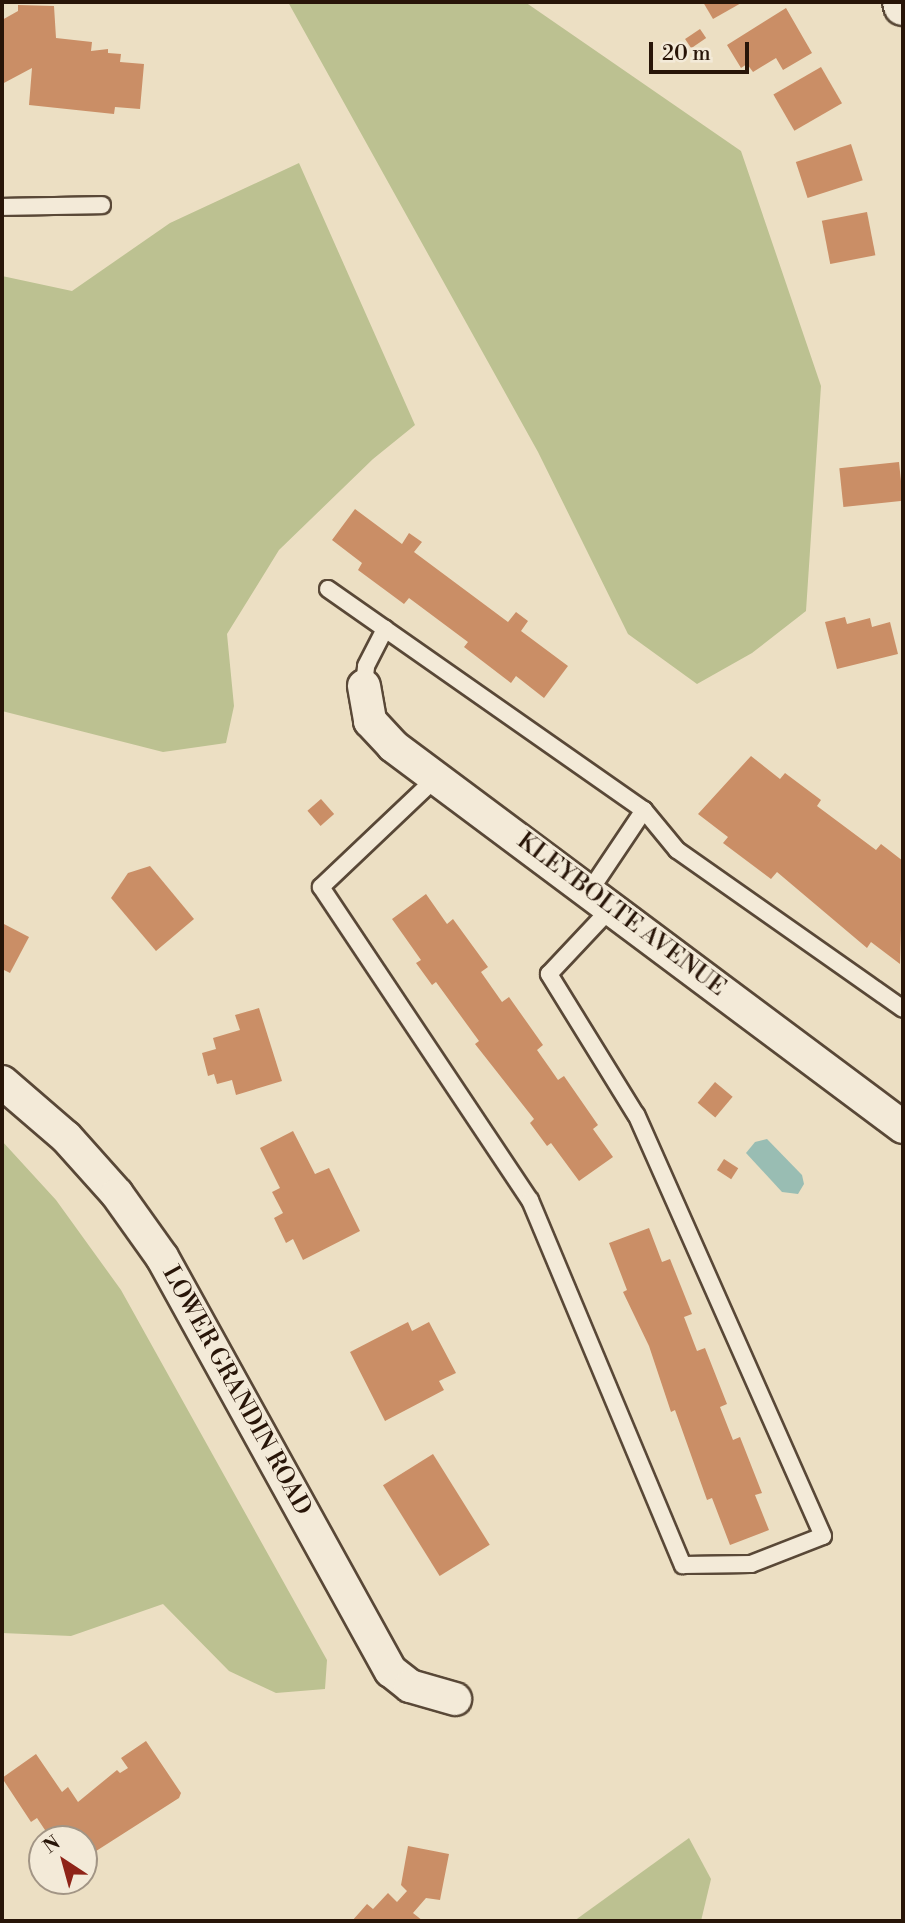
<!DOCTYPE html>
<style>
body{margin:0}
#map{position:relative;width:905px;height:1923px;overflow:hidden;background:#ecdfc3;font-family:"Libre Bodoni",serif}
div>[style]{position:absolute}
.green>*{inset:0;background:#bcc191}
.water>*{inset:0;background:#99bdb3}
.building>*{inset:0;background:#ca8e66;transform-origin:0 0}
.roads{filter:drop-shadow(2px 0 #594837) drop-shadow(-2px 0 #594837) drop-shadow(0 2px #594837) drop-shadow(0 -2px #594837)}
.service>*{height:16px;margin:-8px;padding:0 8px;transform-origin:8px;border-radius:8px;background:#f3ead8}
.minor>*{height:32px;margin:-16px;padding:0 16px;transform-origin:16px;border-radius:16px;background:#f3ead8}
.secondary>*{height:38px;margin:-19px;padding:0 19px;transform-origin:19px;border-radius:19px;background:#f3ead8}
span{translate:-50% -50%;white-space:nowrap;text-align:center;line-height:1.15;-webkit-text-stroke:6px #f3ead8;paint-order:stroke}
.street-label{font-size:24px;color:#281508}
.frame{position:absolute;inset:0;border:4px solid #281508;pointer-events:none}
.north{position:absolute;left:28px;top:1825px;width:70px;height:70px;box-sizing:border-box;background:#f3ead8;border:2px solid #a29585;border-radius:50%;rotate:324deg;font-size:19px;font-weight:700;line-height:28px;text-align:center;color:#281508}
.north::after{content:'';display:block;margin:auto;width:24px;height:32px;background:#8f2418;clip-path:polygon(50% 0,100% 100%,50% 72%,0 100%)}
.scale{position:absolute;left:649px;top:42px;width:100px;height:32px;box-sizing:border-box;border:4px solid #281508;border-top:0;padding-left:9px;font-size:21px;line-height:24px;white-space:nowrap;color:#281508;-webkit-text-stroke:5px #f3ead8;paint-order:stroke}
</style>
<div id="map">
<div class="green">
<i style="clip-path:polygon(288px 2px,525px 2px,741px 151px,821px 386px,806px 611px,752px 653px,697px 684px,628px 634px,538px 452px)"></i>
<i style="clip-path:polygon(299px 163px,415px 425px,373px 459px,279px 550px,227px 634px,234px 706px,226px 743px,163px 752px,2px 711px,2px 276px,72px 291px,170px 223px)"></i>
<i style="clip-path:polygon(2px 1141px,56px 1200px,121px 1290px,327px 1660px,325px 1689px,276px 1693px,229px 1671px,163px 1604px,71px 1636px,2px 1633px)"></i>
<i style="clip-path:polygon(689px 1838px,711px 1879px,701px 1921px,574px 1921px)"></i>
</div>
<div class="water">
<i style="clip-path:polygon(767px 1139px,802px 1175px,804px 1184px,798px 1194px,782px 1192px,746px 1153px,755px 1142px)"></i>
</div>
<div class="building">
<i style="clip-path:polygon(703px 2px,743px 2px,713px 19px)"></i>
<i style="clip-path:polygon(18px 5px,54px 6px,56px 38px,92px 42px,91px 51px,108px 49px,108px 53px,121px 54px,120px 62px,144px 64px,140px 109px,115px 107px,114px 114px,29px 105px,32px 68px,2px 84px,2px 20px,18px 11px)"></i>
<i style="clip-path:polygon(786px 8px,812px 53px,783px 70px,776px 58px,753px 72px,747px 64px,741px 68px,727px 45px)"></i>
<i style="left:700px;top:29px;width:11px;height:18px;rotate:56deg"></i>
<i style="left:821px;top:67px;width:42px;height:55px;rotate:60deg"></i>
<i style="left:851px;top:144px;width:38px;height:58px;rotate:72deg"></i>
<i style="left:867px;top:212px;width:44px;height:46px;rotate:79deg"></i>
<i style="left:899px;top:462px;width:39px;height:60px;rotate:84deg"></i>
<i style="clip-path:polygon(355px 509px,402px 544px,409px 533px,422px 542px,414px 552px,508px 622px,516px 612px,528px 621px,521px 631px,568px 666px,544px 698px,516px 676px,511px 683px,464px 647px,468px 642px,409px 598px,404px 604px,358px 570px,362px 563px,332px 540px)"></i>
<i style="clip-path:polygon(845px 617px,847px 624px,870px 618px,872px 627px,890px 622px,898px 654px,837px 669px,825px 622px)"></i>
<i style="clip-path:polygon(751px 756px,780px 779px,785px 773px,821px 800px,817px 806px,876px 850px,881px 844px,903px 861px,900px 964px,871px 942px,867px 948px,777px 872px,771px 879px,723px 843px,728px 837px,698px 814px)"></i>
<i style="left:321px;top:799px;width:20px;height:18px;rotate:49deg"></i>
<i style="clip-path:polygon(150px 866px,194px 919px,156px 951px,111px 898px,128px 873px)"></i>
<i style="clip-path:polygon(426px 894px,447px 924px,453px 919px,488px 967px,481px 972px,502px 1002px,509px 997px,543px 1045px,537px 1050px,549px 1067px,558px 1080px,564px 1076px,598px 1125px,593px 1129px,613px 1157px,579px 1181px,551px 1143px,547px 1146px,530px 1123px,534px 1119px,475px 1044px,479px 1041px,436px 982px,432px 985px,416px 963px,421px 960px,392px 919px)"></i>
<i style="clip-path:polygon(2px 923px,29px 937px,10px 973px,2px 969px)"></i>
<i style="clip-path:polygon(259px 1008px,282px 1081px,236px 1095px,232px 1080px,217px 1084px,214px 1074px,208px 1076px,202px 1053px,216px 1049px,213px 1038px,240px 1030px,235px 1015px)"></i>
<i style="left:715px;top:1082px;width:23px;height:27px;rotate:40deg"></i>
<i style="clip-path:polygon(293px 1131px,315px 1174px,329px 1168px,360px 1231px,303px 1260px,293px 1239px,286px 1243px,274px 1218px,283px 1213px,272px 1192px,280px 1188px,260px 1148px)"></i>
<i style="left:724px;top:1159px;width:17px;height:13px;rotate:33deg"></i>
<i style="clip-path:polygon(649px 1228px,662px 1262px,670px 1259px,692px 1314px,684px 1317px,697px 1351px,705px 1348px,727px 1404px,720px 1407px,733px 1440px,740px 1437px,762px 1493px,755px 1495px,769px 1530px,730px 1545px,712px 1498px,707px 1500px,675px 1410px,671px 1412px,649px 1346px,623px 1292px,627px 1290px,609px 1243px)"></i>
<i style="clip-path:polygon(408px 1322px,412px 1331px,429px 1322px,456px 1373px,439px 1381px,444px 1390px,385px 1421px,350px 1352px)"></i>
<i style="left:433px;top:1454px;width:107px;height:59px;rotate:58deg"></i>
<i style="clip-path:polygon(146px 1741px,181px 1793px,179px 1798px,93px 1853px,90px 1847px,84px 1851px,84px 1839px,51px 1839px,37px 1818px,31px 1822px,2px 1778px,36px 1754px,62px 1792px,68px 1787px,78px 1802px,117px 1770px,120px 1773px,128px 1768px,121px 1758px)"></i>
<i style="clip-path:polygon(408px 1846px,449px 1854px,440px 1900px,426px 1898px,413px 1913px,423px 1921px,352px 1921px,367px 1904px,373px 1909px,388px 1893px,397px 1902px,407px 1891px,401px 1885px)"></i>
</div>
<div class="roads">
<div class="service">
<i style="left:2px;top:207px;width:100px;rotate:-1.1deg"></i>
<i style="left:328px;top:589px;width:386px;rotate:35deg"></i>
<i style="left:644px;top:810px;width:99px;rotate:123.9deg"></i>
<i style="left:364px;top:686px;width:20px;rotate:-84deg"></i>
<i style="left:366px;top:666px;width:42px;rotate:-62.8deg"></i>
<i style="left:437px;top:777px;width:160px;rotate:136.5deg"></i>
<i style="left:321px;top:887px;width:376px;rotate:56.3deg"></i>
<i style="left:530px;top:1200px;width:396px;rotate:67.3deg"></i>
<i style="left:683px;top:1565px;width:68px;rotate:-0.8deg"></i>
<i style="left:751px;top:1564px;width:77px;rotate:-21.3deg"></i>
<i style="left:823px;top:1536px;width:461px;rotate:-113.9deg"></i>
<i style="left:636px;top:1115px;width:166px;rotate:-121.7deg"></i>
<i style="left:549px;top:974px;width:91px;rotate:-46.8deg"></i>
<i style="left:644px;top:810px;width:52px;rotate:50.5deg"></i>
<i style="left:677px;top:850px;width:276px;rotate:35.1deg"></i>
</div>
<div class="minor">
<i style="left:364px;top:686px;width:36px;rotate:80deg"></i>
<i style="left:370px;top:721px;width:34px;rotate:47deg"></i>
<i style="left:393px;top:746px;width:637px;rotate:36.76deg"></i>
<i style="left:2px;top:1082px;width:84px;rotate:40.7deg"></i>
<i style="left:66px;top:1137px;width:76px;rotate:48.2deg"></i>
<i style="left:117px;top:1194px;width:77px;rotate:54.5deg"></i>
<i style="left:162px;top:1257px;width:473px;rotate:61.1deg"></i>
<i style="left:391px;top:1671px;width:24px;rotate:38deg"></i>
<i style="left:410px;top:1686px;width:47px;rotate:16.1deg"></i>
</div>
<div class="secondary">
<i style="left:902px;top:2px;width:4px;rotate:76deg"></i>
</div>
</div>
<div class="street-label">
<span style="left:621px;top:915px;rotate:37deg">KLEYBOLTE AVENUE</span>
<span style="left:236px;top:1391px;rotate:61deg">LOWER GRANDIN ROAD</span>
</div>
<div class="frame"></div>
<div class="north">N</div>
<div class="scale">20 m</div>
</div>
